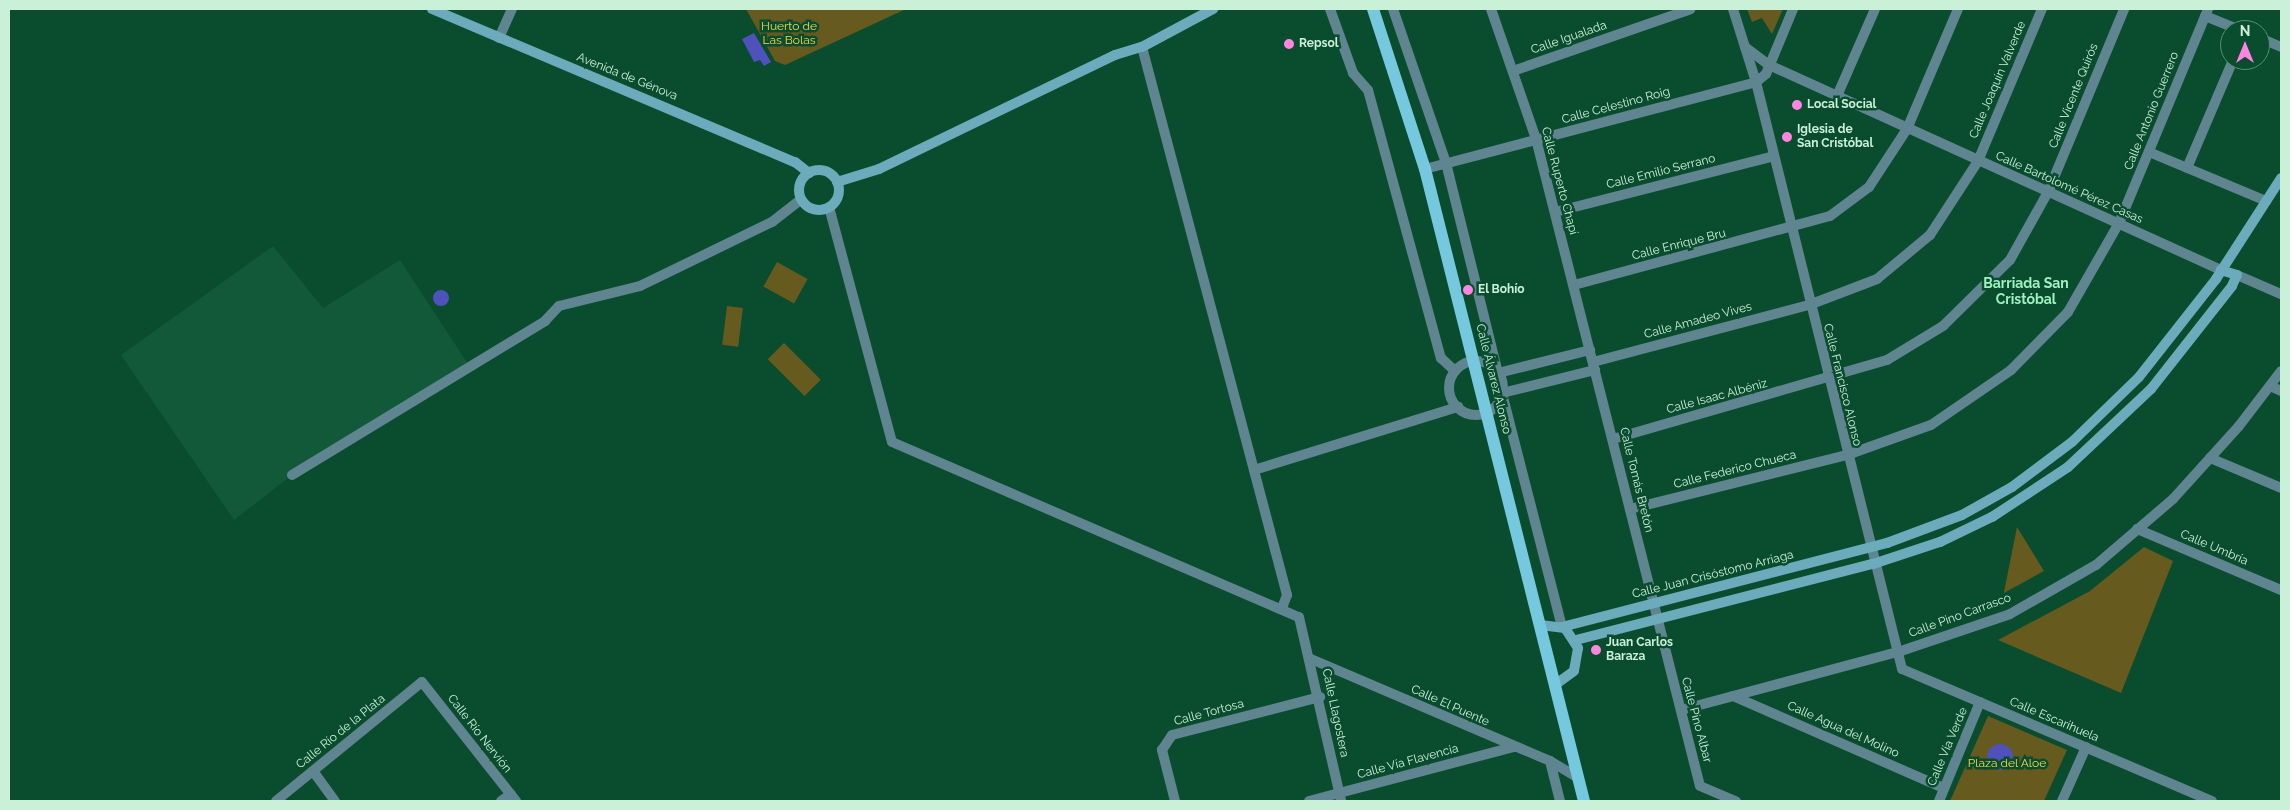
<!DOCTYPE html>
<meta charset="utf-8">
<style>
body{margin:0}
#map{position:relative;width:2290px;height:810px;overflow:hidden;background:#0a4c2e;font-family:Raleway,sans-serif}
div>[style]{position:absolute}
.built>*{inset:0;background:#115938}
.green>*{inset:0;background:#665a1f;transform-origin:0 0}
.water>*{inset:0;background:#4f52bb}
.round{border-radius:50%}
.street>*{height:10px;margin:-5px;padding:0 5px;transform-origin:5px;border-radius:5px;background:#5e8590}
.street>.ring{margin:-5px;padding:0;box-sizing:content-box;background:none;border:10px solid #5e8590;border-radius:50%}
.secondary>*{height:10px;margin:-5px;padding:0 5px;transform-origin:5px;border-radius:5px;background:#6cabbc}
.secondary>.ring{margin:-5px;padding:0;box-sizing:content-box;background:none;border:10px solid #6cabbc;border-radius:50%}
.primary>*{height:12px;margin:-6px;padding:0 6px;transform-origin:6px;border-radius:6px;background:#76c8df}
.dots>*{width:14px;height:14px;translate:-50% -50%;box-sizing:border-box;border:2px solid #0a4c2e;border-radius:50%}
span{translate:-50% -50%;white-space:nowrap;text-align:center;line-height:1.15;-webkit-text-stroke:5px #0a4c2e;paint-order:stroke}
.park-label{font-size:12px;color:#f4d84e}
.street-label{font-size:12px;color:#caf0d8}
.poi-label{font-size:12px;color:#caf0d8;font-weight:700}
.left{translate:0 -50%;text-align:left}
.neighbourhood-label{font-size:14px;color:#a1f0c1;font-weight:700}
.frame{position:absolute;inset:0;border:10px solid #caf0d8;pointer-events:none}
.north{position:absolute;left:2220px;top:20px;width:50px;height:50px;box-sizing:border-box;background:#0a4c2e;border:1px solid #578e72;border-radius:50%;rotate:0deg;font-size:14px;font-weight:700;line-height:20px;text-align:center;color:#caf0d8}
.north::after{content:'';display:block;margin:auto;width:18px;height:22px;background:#fe85e0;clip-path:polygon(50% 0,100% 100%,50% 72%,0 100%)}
</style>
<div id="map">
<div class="built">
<i style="clip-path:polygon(273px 246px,323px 308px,400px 260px,470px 367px,292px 475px,234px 520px,121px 355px)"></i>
</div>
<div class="green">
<i style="clip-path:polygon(746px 9px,906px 9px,785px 65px,775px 61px)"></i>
<i style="clip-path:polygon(1747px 9px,1783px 9px,1772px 34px,1762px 18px,1752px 22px)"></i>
<i style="left:777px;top:262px;width:35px;height:28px;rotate:29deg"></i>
<i style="left:727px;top:306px;width:16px;height:39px;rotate:7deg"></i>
<i style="left:784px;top:343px;width:52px;height:23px;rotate:45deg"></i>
<i style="clip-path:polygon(2017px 527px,2044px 571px,2004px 593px,2004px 592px)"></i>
<i style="clip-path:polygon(2144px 547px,2173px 561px,2121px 693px,1998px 640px,2090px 591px)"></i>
<i style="clip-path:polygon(1988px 716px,2067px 750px,2044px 801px,1950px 801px)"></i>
</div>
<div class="water">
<i style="clip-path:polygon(754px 33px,771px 62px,764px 66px,760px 60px,754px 62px,742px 39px)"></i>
<i class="round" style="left:433px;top:290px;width:16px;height:16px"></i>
<i class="round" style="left:1987px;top:744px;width:26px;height:26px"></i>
</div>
<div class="street">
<i style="left:1330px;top:9px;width:68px;rotate:70.2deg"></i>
<i style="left:1353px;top:73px;width:23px;rotate:49deg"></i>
<i style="left:1368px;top:90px;width:278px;rotate:74.8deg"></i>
<i style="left:1441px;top:358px;width:19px;rotate:43deg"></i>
<i style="left:1393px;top:9px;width:163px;rotate:71deg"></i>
<i style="left:1446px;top:163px;width:216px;rotate:76.1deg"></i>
<i style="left:1498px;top:373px;width:95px;rotate:-14deg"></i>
<i style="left:1491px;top:9px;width:138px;rotate:70.9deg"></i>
<i style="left:1536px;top:139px;width:667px;rotate:75.78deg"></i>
<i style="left:1700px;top:786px;width:39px;rotate:23deg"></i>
<i style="left:1733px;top:9px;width:77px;rotate:72.5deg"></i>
<i style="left:1756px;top:82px;width:605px;rotate:76.03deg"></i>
<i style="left:1902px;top:669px;width:337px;rotate:23.1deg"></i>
<i style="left:2205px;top:16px;width:38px;rotate:22deg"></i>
<i style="left:499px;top:38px;width:32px;rotate:-66deg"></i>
<i style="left:2260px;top:38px;width:23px;rotate:23deg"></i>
<i style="left:1142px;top:47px;width:567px;rotate:75.18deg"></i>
<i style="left:1287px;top:595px;width:14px;rotate:111deg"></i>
<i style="left:1745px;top:47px;width:30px;rotate:37deg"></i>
<i style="left:1769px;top:65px;width:496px;rotate:24.4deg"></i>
<i style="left:1513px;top:71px;width:188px;rotate:-19.2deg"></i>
<i style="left:1837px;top:96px;width:95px;rotate:-66.4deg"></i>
<i style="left:2149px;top:152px;width:127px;rotate:22.7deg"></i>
<i style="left:2187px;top:168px;width:117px;rotate:-66.9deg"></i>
<i style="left:1425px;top:169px;width:342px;rotate:-14.7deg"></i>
<i style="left:1756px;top:82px;width:13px;rotate:-39deg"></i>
<i style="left:1766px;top:74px;width:70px;rotate:-67.4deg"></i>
<i style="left:829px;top:207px;width:243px;rotate:75deg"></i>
<i style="left:892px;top:442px;width:443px;rotate:23.3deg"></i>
<i style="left:1299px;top:617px;width:189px;rotate:77.1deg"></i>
<i style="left:1555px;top:212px;width:226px;rotate:-14.3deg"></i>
<i style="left:2237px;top:275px;width:48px;rotate:23.4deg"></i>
<i style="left:1574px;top:285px;width:265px;rotate:-15.1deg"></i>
<i style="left:1830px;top:216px;width:49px;rotate:-36.6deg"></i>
<i style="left:1869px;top:187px;width:69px;rotate:-56.8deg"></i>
<i style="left:1907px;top:129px;width:130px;rotate:-67deg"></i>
<i class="ring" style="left:1449px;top:361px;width:44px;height:44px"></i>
<i style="left:1593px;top:362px;width:223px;rotate:-14.8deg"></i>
<i style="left:1809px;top:305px;width:73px;rotate:-20.9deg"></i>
<i style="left:1877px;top:279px;width:69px;rotate:-39.7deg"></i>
<i style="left:1930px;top:235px;width:88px;rotate:-57deg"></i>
<i style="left:1978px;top:161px;width:165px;rotate:-67.2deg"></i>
<i style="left:2270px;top:386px;width:12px;rotate:24deg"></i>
<i style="left:1613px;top:439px;width:285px;rotate:-16.1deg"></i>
<i style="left:1887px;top:360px;width:66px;rotate:-31.3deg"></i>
<i style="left:1943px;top:326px;width:94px;rotate:-44.6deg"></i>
<i style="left:2010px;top:260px;width:78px;rotate:-60.8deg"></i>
<i style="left:2048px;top:192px;width:198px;rotate:-67.4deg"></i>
<i style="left:2210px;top:458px;width:77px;rotate:22.9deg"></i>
<i style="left:1254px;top:470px;width:214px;rotate:-17.2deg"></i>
<i style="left:292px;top:475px;width:296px;rotate:-31.3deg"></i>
<i style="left:545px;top:321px;width:21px;rotate:-47deg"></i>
<i style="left:559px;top:306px;width:83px;rotate:-13.9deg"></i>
<i style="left:640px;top:286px;width:147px;rotate:-25.9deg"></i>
<i style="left:772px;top:222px;width:37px;rotate:-38deg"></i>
<i style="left:1630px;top:509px;width:224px;rotate:-14deg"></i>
<i style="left:1847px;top:455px;width:89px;rotate:-19.7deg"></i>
<i style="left:1931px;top:425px;width:97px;rotate:-34.5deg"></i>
<i style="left:2011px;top:370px;width:81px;rotate:-45.5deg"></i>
<i style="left:2068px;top:312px;width:103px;rotate:-60.2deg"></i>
<i style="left:2119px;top:223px;width:232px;rotate:-67.4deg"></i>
<i style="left:2137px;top:529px;width:156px;rotate:23deg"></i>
<i style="left:1562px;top:627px;width:242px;rotate:-104.4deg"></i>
<i style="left:1502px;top:393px;width:96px;rotate:-13.9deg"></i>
<i style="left:1311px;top:659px;width:260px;rotate:23.1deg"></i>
<i style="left:1550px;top:761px;width:33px;rotate:31deg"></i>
<i style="left:1733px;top:696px;width:230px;rotate:23.6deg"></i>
<i style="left:1681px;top:710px;width:225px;rotate:-15deg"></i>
<i style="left:1898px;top:652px;width:118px;rotate:-18.7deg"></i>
<i style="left:2010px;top:614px;width:99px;rotate:-29.7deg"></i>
<i style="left:2096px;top:565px;width:101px;rotate:-40.6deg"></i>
<i style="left:2173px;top:499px;width:98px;rotate:-47.9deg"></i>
<i style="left:2239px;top:426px;width:69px;rotate:-52.6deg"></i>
<i style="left:1550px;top:761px;width:41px;rotate:76deg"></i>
<i style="left:313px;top:771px;width:37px;rotate:54deg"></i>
<i style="left:276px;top:801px;width:188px;rotate:-39.2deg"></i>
<i style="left:422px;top:682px;width:152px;rotate:51.7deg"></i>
<i style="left:501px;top:801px;width:12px;rotate:-35deg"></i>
<i style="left:1175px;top:801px;width:53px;rotate:-104.3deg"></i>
<i style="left:1162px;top:750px;width:18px;rotate:-56deg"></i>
<i style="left:1172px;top:735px;width:153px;rotate:-14.4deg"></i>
<i style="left:1309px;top:801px;width:212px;rotate:-14.8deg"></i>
<i style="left:1939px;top:801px;width:107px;rotate:-67.5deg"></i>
<i style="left:2062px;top:801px;width:59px;rotate:-66deg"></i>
</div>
<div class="secondary">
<i style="left:432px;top:9px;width:394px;rotate:22.9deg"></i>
<i style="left:795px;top:162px;width:18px;rotate:38deg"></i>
<i class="ring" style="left:799px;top:170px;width:30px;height:30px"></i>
<i style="left:837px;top:182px;width:44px;rotate:-17.2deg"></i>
<i style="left:879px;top:169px;width:262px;rotate:-25.8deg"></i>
<i style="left:1115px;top:55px;width:28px;rotate:-17deg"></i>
<i style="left:1142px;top:47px;width:81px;rotate:-28.2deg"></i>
<i style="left:1540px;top:625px;width:25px;rotate:7deg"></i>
<i style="left:1565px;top:628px;width:24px;rotate:57deg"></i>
<i style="left:1578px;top:648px;width:23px;rotate:100deg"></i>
<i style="left:1574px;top:671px;width:24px;rotate:144deg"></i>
<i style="left:1562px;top:627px;width:336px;rotate:-14.5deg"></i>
<i style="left:1887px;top:543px;width:80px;rotate:-20.5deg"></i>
<i style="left:1962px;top:515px;width:57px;rotate:-29.2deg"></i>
<i style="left:2012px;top:487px;width:75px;rotate:-36.9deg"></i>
<i style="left:2072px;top:442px;width:93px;rotate:-44.1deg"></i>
<i style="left:2139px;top:377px;width:125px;rotate:-51.8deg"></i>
<i style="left:2216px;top:279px;width:120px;rotate:-57.2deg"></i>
<i style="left:1576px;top:640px;width:307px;rotate:-14.4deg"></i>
<i style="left:1873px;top:564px;width:71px;rotate:-18.2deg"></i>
<i style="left:1940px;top:542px;width:58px;rotate:-25.7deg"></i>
<i style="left:1992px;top:517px;width:91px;rotate:-33.3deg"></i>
<i style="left:2068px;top:467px;width:114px;rotate:-43.2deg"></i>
<i style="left:2151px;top:389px;width:131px;rotate:-51.8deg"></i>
<i style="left:2232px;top:286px;width:12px;rotate:-66deg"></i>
<i style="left:2237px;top:275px;width:17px;rotate:-163deg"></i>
</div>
<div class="primary">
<i style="left:1373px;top:9px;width:168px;rotate:72deg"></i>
<i style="left:1425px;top:169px;width:652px;rotate:75.88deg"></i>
</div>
<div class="dots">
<i style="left:1289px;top:44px;background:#fe85e0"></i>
<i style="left:1797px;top:105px;background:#fe85e0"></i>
<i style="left:1787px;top:137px;background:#fe85e0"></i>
<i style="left:1468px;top:290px;background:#fe85e0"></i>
<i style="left:1596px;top:650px;background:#fe85e0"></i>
</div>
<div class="park-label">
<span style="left:789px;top:34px">Huerto de<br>Las Bolas</span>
<span style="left:2007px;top:764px">Plaza del Aloe</span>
</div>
<div class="street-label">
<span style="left:1569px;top:38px;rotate:-19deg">Calle Igualada</span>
<span style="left:627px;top:77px;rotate:22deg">Avenida de Génova</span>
<span style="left:1998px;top:80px;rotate:-67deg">Calle Joaquín Valverde</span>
<span style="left:2074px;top:96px;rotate:-68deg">Calle Vicente Quirós</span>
<span style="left:1616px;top:106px;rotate:-15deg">Calle Celestino Roig</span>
<span style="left:2152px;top:111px;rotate:-68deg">Calle Antonio Guerrero</span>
<span style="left:1661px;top:172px;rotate:-14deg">Calle Emilio Serrano</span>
<span style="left:1559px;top:181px;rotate:75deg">Calle Ruperto Chapí</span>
<span style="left:2069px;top:188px;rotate:24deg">Calle Bartolomé Pérez Casas</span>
<span style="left:1679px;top:245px;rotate:-14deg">Calle Enrique Bru</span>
<span style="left:1698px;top:321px;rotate:-15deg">Calle Amadeo Vives</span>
<span style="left:1493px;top:379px;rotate:76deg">Calle Álvarez Alonso</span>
<span style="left:1842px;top:385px;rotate:76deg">Calle Francisco Alonso</span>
<span style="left:1717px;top:397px;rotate:-15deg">Calle Isaac Albéniz</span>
<span style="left:1735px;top:470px;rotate:-14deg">Calle Federico Chueca</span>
<span style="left:1636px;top:480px;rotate:76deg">Calle Tomás Bretón</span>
<span style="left:2214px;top:548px;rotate:23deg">Calle Umbría</span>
<span style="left:1713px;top:575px;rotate:-14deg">Calle Juan Crisóstomo Arriaga</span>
<span style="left:1960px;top:616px;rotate:-20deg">Calle Pino Carrasco</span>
<span style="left:1450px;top:706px;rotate:24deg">Calle El Puente</span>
<span style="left:1209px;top:713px;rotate:-15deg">Calle Tortosa</span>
<span style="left:1335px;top:713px;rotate:78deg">Calle Llagostera</span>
<span style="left:1696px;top:720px;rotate:75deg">Calle Pino Albar</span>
<span style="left:2054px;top:720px;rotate:23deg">Calle Escarihuela</span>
<span style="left:1843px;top:730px;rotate:24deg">Calle Agua del Molino</span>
<span style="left:341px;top:732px;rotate:-39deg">Calle Río de la Plata</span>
<span style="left:479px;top:734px;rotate:52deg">Calle Río Nervión</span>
<span style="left:1948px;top:747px;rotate:-67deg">Calle Vía Verde</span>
<span style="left:1408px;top:762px;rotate:-15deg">Calle Vía Flavencia</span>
</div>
<div class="poi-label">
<span class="left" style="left:1299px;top:44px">Repsol</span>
<span class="left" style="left:1807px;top:105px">Local Social</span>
<span class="left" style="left:1797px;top:137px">Iglesia de<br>San Cristóbal</span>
<span class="left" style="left:1478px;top:290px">El Bohío</span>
<span class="left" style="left:1606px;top:650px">Juan Carlos<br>Baraza</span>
</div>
<div class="neighbourhood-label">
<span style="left:2026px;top:291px">Barriada San<br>Cristóbal</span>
</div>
<div class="frame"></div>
<div class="north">N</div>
</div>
